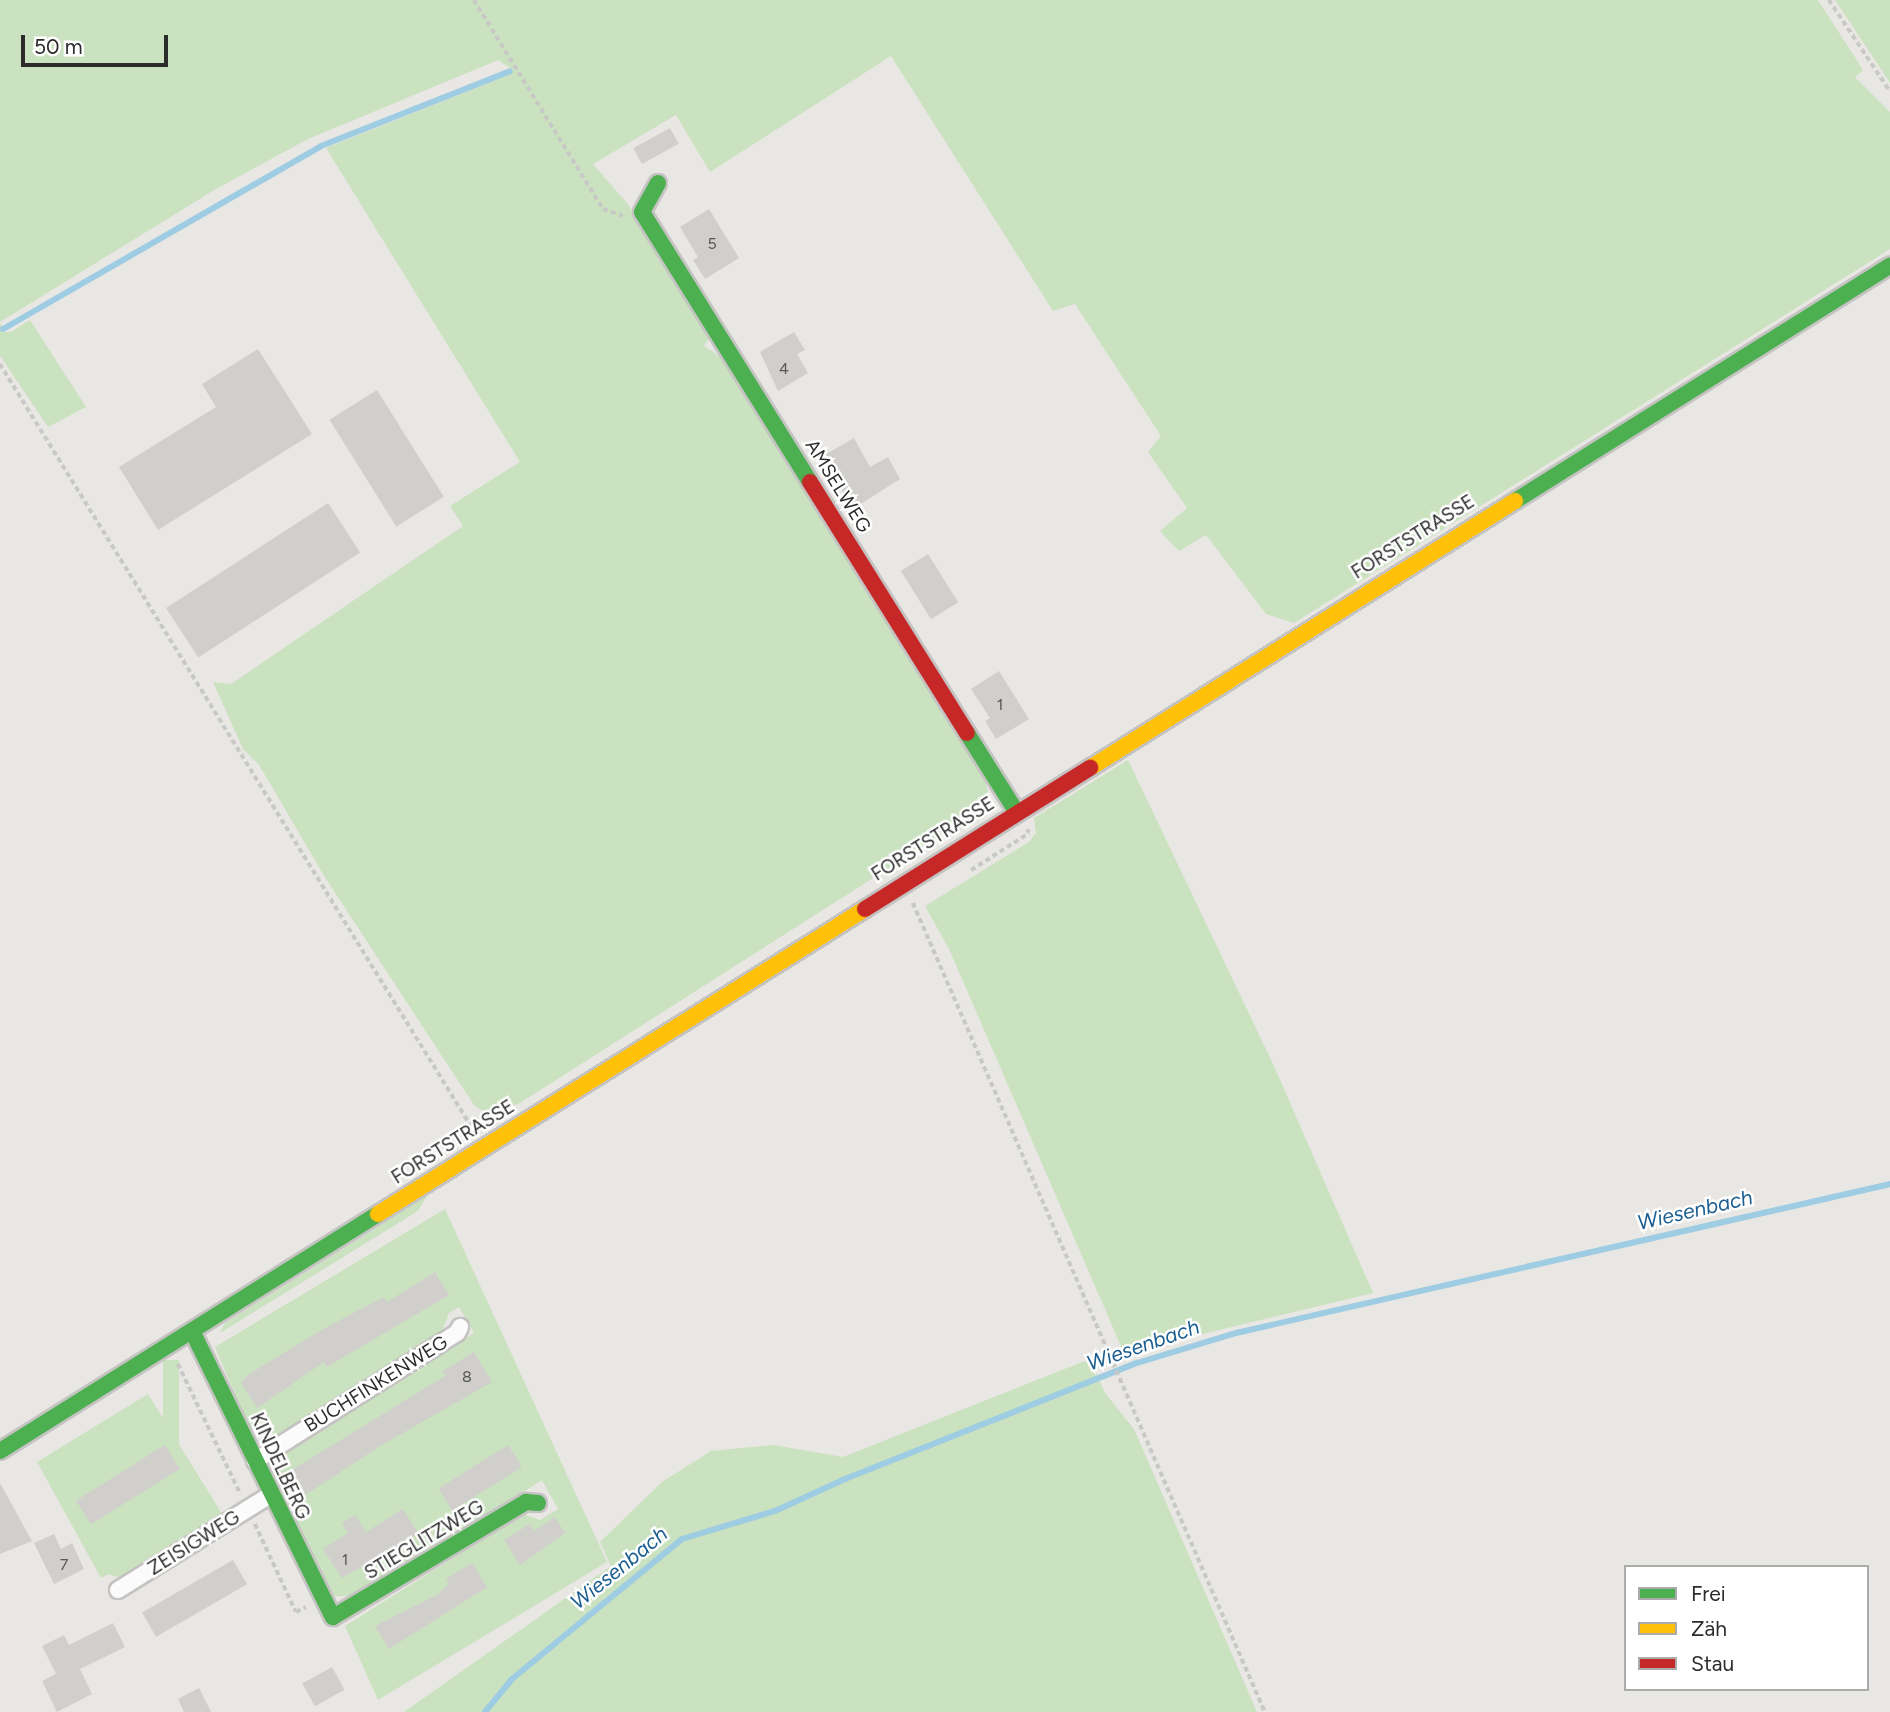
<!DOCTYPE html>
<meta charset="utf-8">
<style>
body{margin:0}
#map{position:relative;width:1890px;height:1712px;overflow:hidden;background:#e9e7e3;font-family:Figtree,sans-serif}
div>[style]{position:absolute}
.green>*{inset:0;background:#cae2bf;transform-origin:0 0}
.stream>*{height:6px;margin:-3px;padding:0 3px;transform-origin:3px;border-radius:3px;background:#9ecce3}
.building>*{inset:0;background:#d1cfcc;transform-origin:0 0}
.path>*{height:3.5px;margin-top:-1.75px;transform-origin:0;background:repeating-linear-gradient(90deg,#c8c8c7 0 5px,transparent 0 8.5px)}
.roads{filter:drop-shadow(2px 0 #c4c3c2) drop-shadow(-2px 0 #c4c3c2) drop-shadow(0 2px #c4c3c2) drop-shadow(0 -2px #c4c3c2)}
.street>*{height:16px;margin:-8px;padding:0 8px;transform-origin:8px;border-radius:8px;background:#fcfbfb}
.fast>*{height:16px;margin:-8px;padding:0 8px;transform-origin:8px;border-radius:8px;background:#4caf50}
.slow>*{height:16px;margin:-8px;padding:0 8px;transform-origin:8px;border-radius:8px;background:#ffc107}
.jam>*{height:16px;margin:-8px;padding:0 8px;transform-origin:8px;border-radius:8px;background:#c62828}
span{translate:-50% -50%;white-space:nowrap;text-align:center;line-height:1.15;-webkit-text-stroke:5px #fff;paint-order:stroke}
.number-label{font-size:16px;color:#565655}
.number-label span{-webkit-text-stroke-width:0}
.street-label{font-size:19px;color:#2c2c2c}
.water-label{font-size:21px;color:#1b5e91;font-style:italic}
.legend{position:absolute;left:1624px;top:1565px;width:245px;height:126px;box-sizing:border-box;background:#fff;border:2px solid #ababab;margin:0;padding:9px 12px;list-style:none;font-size:21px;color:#2c2c2c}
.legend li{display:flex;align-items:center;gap:14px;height:35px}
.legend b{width:35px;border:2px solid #ababab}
.scale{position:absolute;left:21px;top:35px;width:147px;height:32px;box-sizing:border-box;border:4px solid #2c2c2c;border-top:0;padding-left:9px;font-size:21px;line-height:24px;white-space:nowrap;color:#2c2c2c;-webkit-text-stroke:5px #fff;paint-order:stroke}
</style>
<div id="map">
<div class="green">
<i style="clip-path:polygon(0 0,1818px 0,1863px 70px,1855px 77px,1890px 112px,1890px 249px,1294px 623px,1266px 614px,1206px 535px,1179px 551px,1160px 531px,1187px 508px,1148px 452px,1161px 436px,1075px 304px,1053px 311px,891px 56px,710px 172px,676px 115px,593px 164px,627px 203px,697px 312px,710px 337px,704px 346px,721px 357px,982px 769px,991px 803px,520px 1103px,490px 1116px,474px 1105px,326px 879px,259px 765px,243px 749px,213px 682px,231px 684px,463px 526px,450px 506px,520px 462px,326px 148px,511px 74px,509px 67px,498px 60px,308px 139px,216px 189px,0 322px)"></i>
<i style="clip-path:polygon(1835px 0,1890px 0,1890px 83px)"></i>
<i style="clip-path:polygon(30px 320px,86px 407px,48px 427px,0 356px,0 322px,4px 332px,11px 332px)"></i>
<i style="clip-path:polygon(1128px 760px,1274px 1066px,1373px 1293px,1124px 1353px,949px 949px,925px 906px,1029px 842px,1036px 833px,1034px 818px)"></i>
<i style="clip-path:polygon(427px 1196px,418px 1211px,220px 1333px,225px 1323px)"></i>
<i style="clip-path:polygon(445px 1209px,607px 1562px,378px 1700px,345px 1626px,523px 1514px,540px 1520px,558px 1509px,542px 1480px,361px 1596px,334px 1596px,272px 1473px,273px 1465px,280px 1455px,474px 1333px,459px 1307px,449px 1313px,442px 1332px,276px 1437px,256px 1433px,248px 1425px,215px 1347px)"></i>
<i style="clip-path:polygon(1090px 1359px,1105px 1393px,1134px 1429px,1257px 1712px,404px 1712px,611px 1566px,600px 1542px,662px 1482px,711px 1451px,773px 1445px,843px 1457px)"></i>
<i style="left:163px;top:1360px;width:16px;height:159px"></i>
<i style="clip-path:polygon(148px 1394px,222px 1514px,120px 1578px,109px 1574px,101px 1578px,37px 1462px)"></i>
</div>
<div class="stream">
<i style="left:3px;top:329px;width:367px;rotate:-29.9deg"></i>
<i style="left:321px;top:146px;width:203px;rotate:-21.6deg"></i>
<i style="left:485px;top:1712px;width:43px;rotate:-50.7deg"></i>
<i style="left:512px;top:1679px;width:220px;rotate:-39.5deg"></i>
<i style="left:682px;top:1539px;width:97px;rotate:-16.8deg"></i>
<i style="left:775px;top:1511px;width:77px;rotate:-24.6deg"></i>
<i style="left:845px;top:1479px;width:314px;rotate:-21.7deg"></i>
<i style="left:1137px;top:1363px;width:103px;rotate:-16.9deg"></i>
<i style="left:1236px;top:1333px;width:671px;rotate:-12.83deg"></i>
</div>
<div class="building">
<i style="left:670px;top:128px;width:18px;height:42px;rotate:61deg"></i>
<i style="clip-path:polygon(709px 209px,739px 258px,705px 279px,693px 260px,698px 257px,680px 227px)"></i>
<i style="clip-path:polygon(794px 332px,805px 350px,797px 354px,808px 373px,778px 391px,760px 352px)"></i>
<i style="clip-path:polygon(258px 349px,312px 434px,158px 530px,119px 467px,216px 407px,202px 384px)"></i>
<i style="left:377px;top:390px;width:126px;height:56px;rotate:58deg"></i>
<i style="clip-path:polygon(854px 438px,870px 467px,888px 457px,900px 479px,851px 510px,826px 454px)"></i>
<i style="left:328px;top:503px;width:59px;height:193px;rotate:57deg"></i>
<i style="left:928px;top:554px;width:57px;height:32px;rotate:58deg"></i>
<i style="clip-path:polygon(999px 671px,1029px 719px,996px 739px,985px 721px,990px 718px,971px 689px)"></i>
<i style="clip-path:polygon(435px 1272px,449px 1295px,327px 1367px,324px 1362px,257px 1408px,241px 1383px,248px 1375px,323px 1329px,384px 1297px,387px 1302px)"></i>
<i style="clip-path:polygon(474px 1352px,492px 1382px,380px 1446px,302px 1497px,287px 1473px,445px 1376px,443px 1371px)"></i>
<i style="left:165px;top:1445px;width:28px;height:105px;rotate:58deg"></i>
<i style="left:508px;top:1445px;width:26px;height:82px;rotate:58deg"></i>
<i style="clip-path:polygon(0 1483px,32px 1541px,0 1554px)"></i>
<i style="clip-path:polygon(403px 1509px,419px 1534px,342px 1578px,323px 1549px,348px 1533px,342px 1523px,355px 1515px,366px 1532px)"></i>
<i style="clip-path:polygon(555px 1517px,565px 1533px,520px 1565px,504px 1540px,530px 1524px,534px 1531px)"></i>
<i style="clip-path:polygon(54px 1534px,61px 1549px,72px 1543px,84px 1569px,54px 1584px,34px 1543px)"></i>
<i style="left:233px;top:1560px;width:28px;height:105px;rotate:60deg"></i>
<i style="clip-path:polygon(472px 1563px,487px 1587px,389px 1649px,375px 1626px,437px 1595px,449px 1584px,446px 1579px)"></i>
<i style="clip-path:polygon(113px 1623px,125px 1647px,80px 1669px,92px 1694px,57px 1712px,42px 1681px,56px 1674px,42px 1646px,64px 1635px,69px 1645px)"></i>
<i style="left:332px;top:1667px;width:26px;height:34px;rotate:61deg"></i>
<i style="clip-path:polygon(199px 1688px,211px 1712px,184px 1712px,178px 1699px)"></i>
</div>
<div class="path">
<i style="left:474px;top:0;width:246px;rotate:58.3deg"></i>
<i style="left:603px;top:209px;width:21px;rotate:19deg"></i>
<i style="left:1829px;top:0;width:110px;rotate:56.2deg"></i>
<i style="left:0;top:364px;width:902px;rotate:58.28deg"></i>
<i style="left:971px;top:870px;width:69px;rotate:-32.5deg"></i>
<i style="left:1029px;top:833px;width:4px;rotate:-124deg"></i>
<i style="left:913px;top:903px;width:882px;rotate:66.49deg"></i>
<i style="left:178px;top:1364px;width:145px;rotate:64.3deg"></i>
<i style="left:255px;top:1524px;width:97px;rotate:65deg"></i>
<i style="left:296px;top:1612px;width:11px;rotate:-27deg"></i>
</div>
<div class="roads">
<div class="street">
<i style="left:255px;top:1461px;width:239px;rotate:-32.4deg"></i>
<i style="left:457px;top:1333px;width:7px;rotate:-63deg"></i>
<i style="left:118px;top:1590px;width:179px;rotate:-32deg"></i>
</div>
<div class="fast">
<i style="left:658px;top:183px;width:33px;rotate:119deg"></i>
<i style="left:642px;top:212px;width:318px;rotate:58.1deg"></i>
<i style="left:1515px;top:501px;width:443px;rotate:-32.1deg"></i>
<i style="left:967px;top:733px;width:92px;rotate:57.9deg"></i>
<i style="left:192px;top:1331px;width:319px;rotate:63.8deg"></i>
<i style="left:333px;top:1617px;width:225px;rotate:-30.8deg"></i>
<i style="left:526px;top:1502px;width:12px;rotate:5deg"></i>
<i style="left:0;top:1451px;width:446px;rotate:-32.1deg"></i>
</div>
<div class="slow">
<i style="left:1090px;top:768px;width:502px;rotate:-32.14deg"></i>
<i style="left:378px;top:1214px;width:575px;rotate:-32.06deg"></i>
</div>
<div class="jam">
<i style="left:810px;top:482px;width:296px;rotate:58deg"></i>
<i style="left:865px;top:909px;width:266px;rotate:-32.1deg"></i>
</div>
</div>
<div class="number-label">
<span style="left:712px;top:244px">5</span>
<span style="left:784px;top:369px">4</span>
<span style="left:1000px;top:705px">1</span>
<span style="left:467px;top:1377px">8</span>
<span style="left:345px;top:1560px">1</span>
<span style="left:64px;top:1565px">7</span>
</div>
<div class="street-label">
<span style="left:838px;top:486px;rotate:58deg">AMSELWEG</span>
<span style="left:1413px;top:537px;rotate:-32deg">FORSTSTRASSE</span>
<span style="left:933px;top:839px;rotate:-32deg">FORSTSTRASSE</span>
<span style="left:453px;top:1142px;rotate:-32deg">FORSTSTRASSE</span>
<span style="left:376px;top:1384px;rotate:-32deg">BUCHFINKENWEG</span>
<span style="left:280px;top:1466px;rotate:65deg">KINDELBERG</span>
<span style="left:424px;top:1540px;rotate:-31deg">STIEGLITZWEG</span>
<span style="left:194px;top:1543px;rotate:-32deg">ZEISIGWEG</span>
</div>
<div class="water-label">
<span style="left:1695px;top:1210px;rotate:-13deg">Wiesenbach</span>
<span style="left:1143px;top:1345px;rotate:-19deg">Wiesenbach</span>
<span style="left:619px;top:1568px;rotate:-39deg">Wiesenbach</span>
</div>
<ul class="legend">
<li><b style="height:9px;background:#4caf50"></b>Frei</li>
<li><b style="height:9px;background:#ffc107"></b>Zäh</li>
<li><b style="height:9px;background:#c62828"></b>Stau</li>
</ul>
<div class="scale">50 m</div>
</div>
